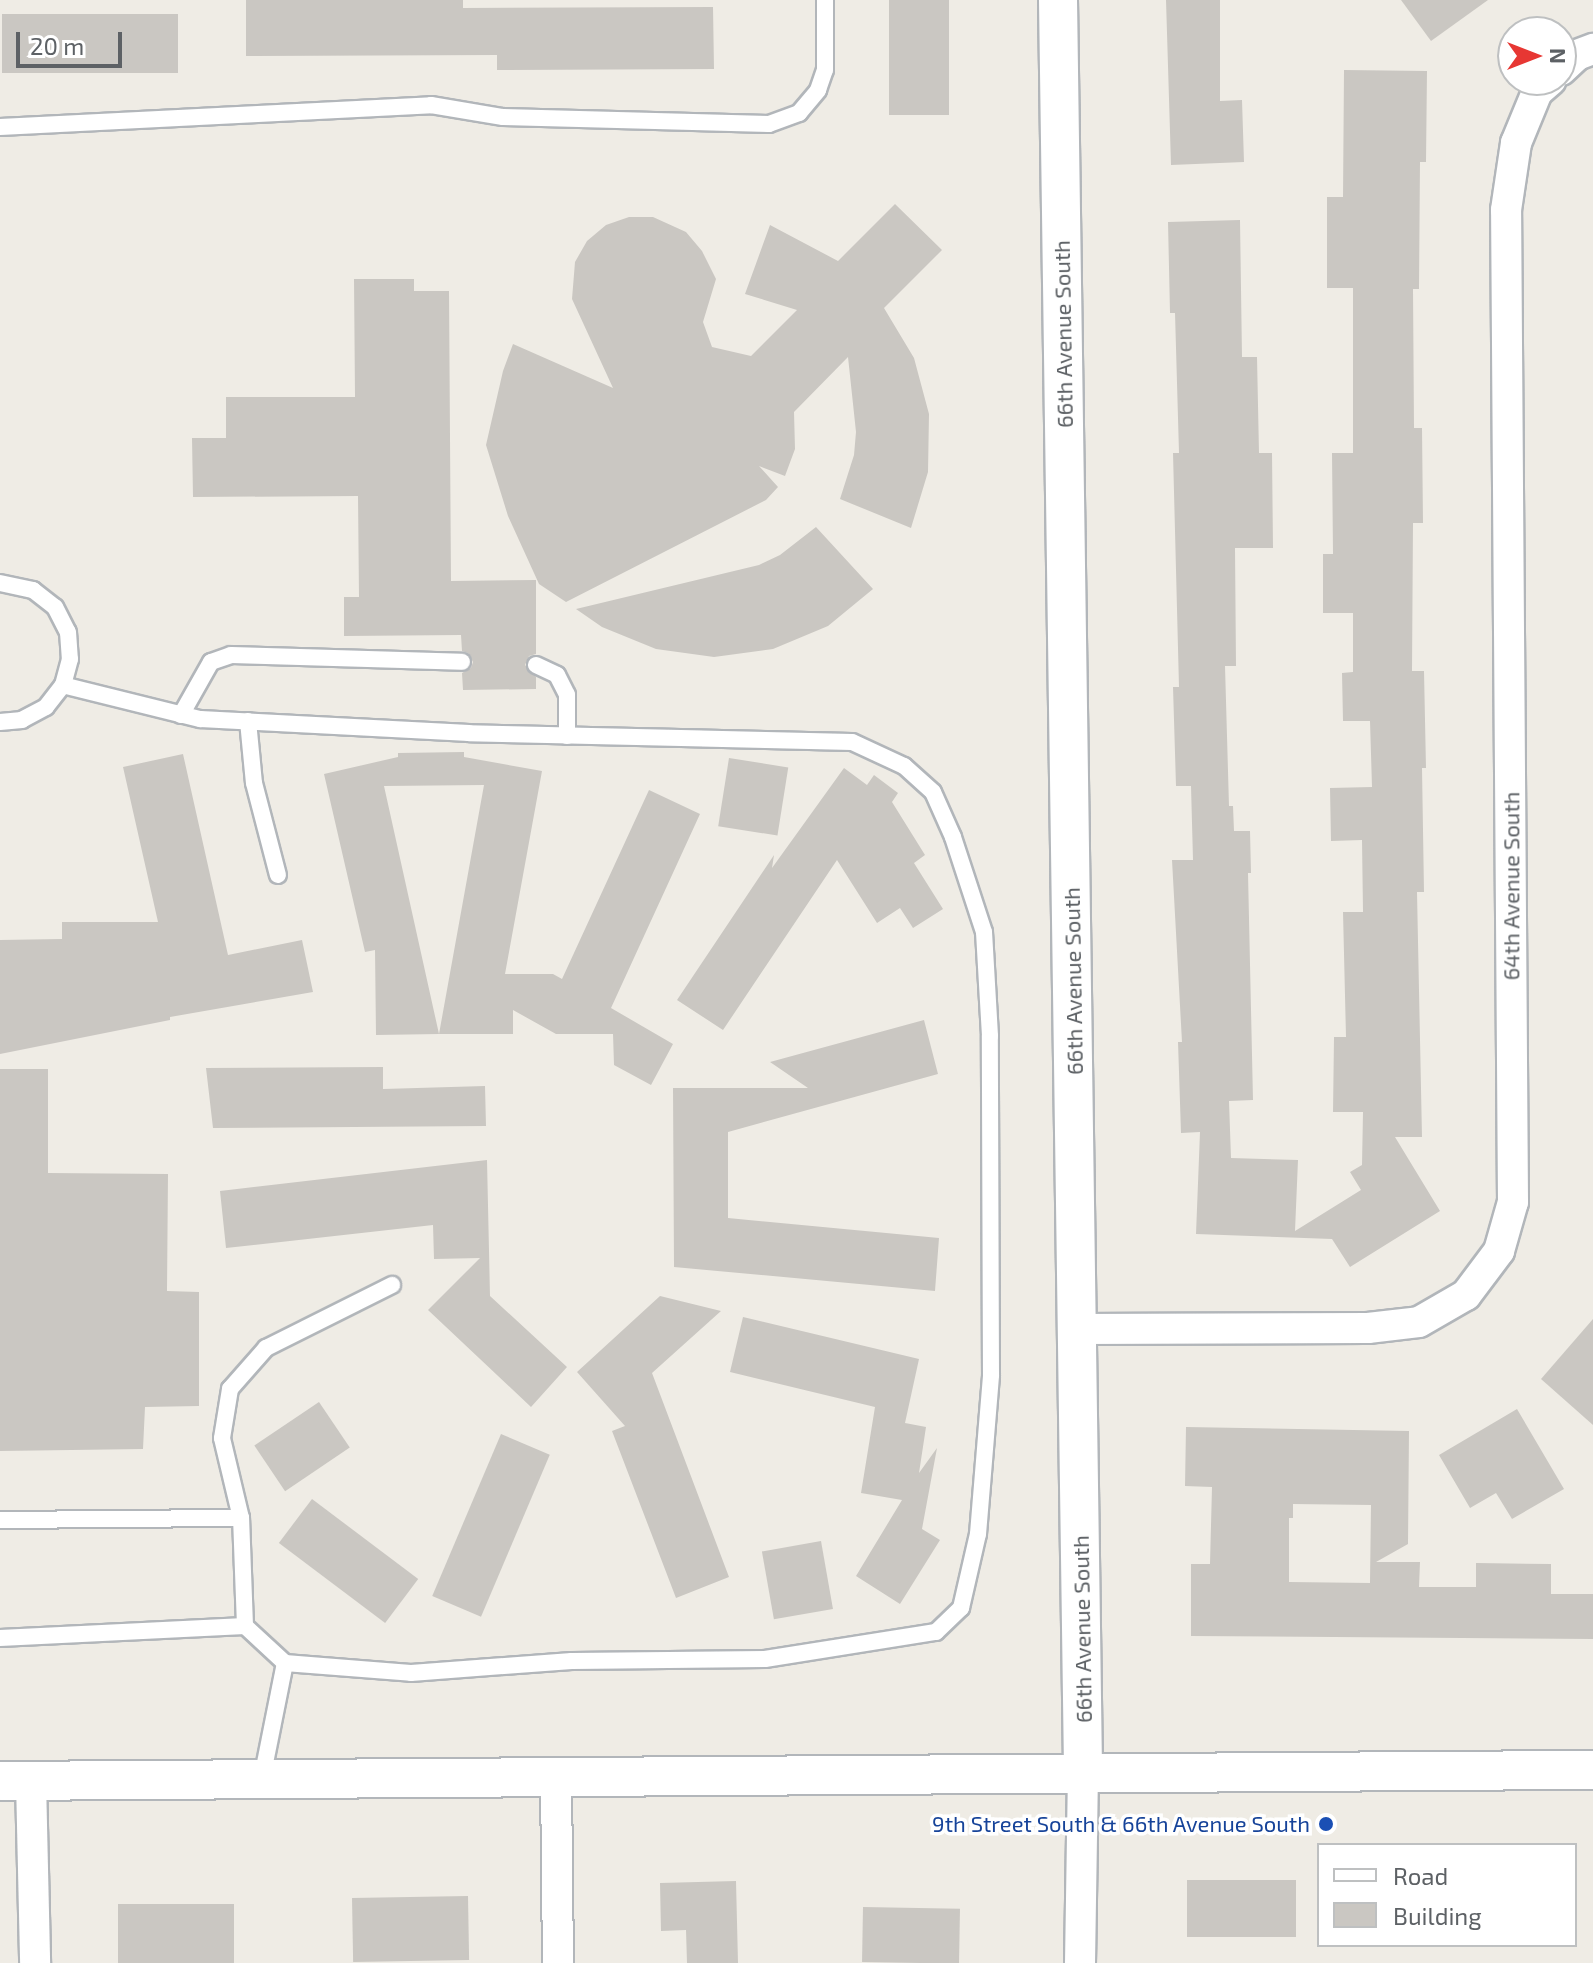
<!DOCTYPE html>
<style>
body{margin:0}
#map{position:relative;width:1593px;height:1963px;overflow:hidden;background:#efece5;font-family:"Exo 2",sans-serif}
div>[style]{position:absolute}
.building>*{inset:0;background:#cac7c2;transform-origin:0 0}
.roads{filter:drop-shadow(2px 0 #b2b6ba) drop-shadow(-2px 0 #b2b6ba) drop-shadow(0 2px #b2b6ba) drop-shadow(0 -2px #b2b6ba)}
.service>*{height:16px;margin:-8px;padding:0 8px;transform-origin:8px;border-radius:8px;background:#fff}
.minor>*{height:30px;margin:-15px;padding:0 15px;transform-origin:15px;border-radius:15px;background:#fff}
.tertiary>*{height:38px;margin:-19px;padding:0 19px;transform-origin:19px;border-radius:19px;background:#fff}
.dots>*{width:22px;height:22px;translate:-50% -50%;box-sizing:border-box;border:4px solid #fff;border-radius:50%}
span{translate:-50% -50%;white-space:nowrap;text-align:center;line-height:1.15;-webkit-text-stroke:7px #fff;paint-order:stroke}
.street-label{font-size:22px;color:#5d6165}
.transit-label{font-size:22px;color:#164399}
.right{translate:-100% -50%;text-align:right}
.legend{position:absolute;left:1317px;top:1843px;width:260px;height:104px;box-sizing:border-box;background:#fff;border:2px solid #bec0c1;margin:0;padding:10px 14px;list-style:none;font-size:24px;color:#5d6165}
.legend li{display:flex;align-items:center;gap:16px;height:40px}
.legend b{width:40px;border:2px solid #bec0c1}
.north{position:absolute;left:1497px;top:16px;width:80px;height:80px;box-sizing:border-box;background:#fff;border:2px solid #bec0c1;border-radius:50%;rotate:90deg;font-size:22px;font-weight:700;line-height:32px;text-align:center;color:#5d6165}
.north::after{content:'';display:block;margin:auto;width:28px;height:36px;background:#e73733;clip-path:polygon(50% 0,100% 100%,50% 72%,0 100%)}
.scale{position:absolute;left:16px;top:32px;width:106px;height:36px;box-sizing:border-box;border:4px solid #5d6165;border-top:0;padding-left:10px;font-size:24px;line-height:28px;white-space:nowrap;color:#5d6165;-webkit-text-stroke:6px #fff;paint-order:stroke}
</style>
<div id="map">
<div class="building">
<i style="clip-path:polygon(246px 0,463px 0,463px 8px,713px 7px,714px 69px,497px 70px,497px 55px,246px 56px)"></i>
<i style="left:889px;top:0;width:60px;height:115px"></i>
<i style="clip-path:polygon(1166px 0,1220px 0,1220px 101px,1242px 100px,1244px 162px,1171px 165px)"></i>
<i style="clip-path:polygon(1401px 0,1488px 0,1431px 41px)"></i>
<i style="left:178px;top:14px;width:59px;height:176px;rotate:90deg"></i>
<i style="clip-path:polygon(1344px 70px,1427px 71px,1426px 162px,1420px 162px,1419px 289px,1413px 289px,1414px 428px,1422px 428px,1423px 523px,1413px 523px,1412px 671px,1424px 671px,1426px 768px,1422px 768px,1424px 892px,1417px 892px,1422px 1137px,1395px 1137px,1440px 1211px,1350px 1267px,1332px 1239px,1196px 1234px,1200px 1132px,1181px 1133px,1178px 1042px,1182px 1042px,1172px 860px,1193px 860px,1191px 786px,1176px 786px,1173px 687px,1179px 687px,1173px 453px,1179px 453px,1175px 313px,1170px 313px,1168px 222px,1240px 220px,1242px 357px,1257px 357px,1259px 453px,1272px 453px,1273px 548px,1235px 548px,1236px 666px,1225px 666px,1229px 806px,1233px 806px,1234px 831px,1250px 831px,1251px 873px,1248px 873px,1253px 1100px,1229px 1101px,1231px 1158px,1298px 1160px,1295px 1231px,1361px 1190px,1350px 1172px,1362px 1165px,1363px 1112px,1333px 1112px,1334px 1037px,1346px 1037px,1343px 912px,1363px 912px,1362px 840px,1331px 841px,1330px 788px,1372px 787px,1370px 721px,1343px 721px,1342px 673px,1353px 672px,1353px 613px,1323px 613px,1323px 554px,1333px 554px,1332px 453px,1353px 453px,1353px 288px,1327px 288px,1327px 197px,1343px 197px)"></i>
<i style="clip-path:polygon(895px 204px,942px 250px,884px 308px,914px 358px,929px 414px,928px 472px,911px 528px,840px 499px,854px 455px,856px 432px,848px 357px,794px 412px,795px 449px,785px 476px,759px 466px,778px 487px,766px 500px,566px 602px,539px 584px,508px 516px,486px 445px,503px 371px,513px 344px,613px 388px,572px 299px,575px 262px,587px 241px,606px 225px,629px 217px,653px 217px,686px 232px,702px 251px,716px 279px,703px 322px,712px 347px,751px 356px,797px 310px,745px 294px,770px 225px,838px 261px)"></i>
<i style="clip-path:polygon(354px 279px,414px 279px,414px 291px,449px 291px,451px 581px,536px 580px,536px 654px,529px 656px,525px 665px,536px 677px,536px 689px,463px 690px,462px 673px,471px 668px,473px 662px,468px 653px,462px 651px,461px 635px,344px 636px,344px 597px,359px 597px,358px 496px,193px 497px,192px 438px,226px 438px,226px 397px,355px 397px)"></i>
<i style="clip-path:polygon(816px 527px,873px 589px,828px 626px,773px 649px,714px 657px,656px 649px,602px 627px,576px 609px,759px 565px,780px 555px)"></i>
<i style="clip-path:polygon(464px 752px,464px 757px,542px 771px,505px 974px,553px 974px,562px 979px,649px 790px,700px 814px,611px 1008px,673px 1044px,651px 1085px,614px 1065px,613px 1034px,556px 1034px,513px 1010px,513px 1034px,439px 1034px,484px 785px,384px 786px,439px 1034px,376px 1035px,375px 950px,365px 952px,324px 774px,398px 757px,398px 753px)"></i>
<i style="clip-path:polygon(183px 754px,228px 955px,302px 940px,313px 992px,170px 1017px,170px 1020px,0 1054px,0 940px,62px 939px,62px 922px,158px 922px,123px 767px)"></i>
<i style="left:729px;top:758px;width:60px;height:69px;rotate:9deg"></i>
<i style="clip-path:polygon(844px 768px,867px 785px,874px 775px,898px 793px,892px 802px,925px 855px,914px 863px,943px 909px,913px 928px,900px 908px,877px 923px,837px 860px,723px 1030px,677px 1000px,774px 855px,772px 868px)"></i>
<i style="clip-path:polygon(924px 1020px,938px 1074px,728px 1132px,728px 1218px,939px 1238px,935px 1291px,674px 1267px,673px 1088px,808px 1088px,770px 1062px)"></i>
<i style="clip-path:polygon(383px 1067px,383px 1089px,485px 1086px,486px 1126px,213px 1128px,206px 1068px)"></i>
<i style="clip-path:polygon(0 1069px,48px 1069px,48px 1173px,168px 1174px,167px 1291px,199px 1292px,199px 1406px,145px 1407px,143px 1449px,0 1451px)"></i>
<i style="clip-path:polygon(487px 1160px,490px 1296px,567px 1367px,531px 1407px,428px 1310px,480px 1258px,434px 1259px,433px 1225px,226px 1248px,220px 1191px)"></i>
<i style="clip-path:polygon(660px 1296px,721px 1311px,652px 1373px,729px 1577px,676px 1598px,612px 1431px,625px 1426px,577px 1372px)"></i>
<i style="clip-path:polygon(743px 1317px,919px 1359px,905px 1423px,926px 1427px,919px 1473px,937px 1448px,922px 1529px,940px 1540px,900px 1604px,856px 1576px,902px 1500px,861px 1493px,875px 1407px,730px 1372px)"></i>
<i style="clip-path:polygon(1593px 1319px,1593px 1425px,1541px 1379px)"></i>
<i style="left:319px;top:1402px;width:55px;height:78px;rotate:56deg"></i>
<i style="clip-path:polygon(1517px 1409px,1564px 1489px,1512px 1519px,1496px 1493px,1470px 1508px,1439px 1455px)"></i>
<i style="clip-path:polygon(evenodd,1186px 1427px,1409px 1431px,1408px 1544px,1376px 1562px,1420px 1562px,1419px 1587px,1476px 1587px,1476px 1563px,1551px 1564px,1551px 1594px,1593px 1594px,1593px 1639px,1191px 1636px,1191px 1564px,1210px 1564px,1212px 1487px,1185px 1486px,1186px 1427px,1293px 1504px,1371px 1505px,1370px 1583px,1289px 1582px,1289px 1518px,1293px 1518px,1293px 1504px)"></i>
<i style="left:501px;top:1434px;width:53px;height:176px;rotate:23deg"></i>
<i style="left:312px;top:1499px;width:133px;height:55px;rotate:37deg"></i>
<i style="left:821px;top:1541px;width:69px;height:60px;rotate:80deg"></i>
<i style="left:1296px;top:1880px;width:57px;height:109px;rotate:90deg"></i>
<i style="clip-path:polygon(736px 1881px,738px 1963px,687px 1963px,686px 1930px,661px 1931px,660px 1883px)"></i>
<i style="left:468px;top:1896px;width:64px;height:116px;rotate:89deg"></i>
<i style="left:118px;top:1904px;width:116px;height:59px"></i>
<i style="left:863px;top:1907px;width:97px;height:55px;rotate:1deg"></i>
</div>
<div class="roads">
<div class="service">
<i style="left:0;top:127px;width:432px;rotate:-2.9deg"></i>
<i style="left:431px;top:105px;width:73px;rotate:9.5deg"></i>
<i style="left:503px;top:117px;width:266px;rotate:1.5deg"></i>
<i style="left:769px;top:124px;width:32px;rotate:-20deg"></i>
<i style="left:799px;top:113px;width:30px;rotate:-50deg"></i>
<i style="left:818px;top:90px;width:21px;rotate:-71deg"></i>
<i style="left:825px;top:70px;width:70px;rotate:-90deg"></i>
<i style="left:0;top:583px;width:34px;rotate:12deg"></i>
<i style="left:33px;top:590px;width:28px;rotate:38deg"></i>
<i style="left:55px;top:607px;width:28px;rotate:63deg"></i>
<i style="left:68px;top:632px;width:27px;rotate:86deg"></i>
<i style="left:70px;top:659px;width:27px;rotate:105deg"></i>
<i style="left:63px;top:685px;width:28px;rotate:128deg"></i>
<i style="left:46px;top:707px;width:27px;rotate:152deg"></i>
<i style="left:22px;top:720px;width:22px;rotate:175deg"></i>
<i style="left:536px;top:665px;width:23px;rotate:25deg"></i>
<i style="left:557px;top:675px;width:22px;rotate:63deg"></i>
<i style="left:567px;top:695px;width:41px;rotate:90deg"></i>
<i style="left:181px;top:715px;width:61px;rotate:-60.5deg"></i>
<i style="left:211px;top:662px;width:21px;rotate:-19deg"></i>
<i style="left:231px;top:655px;width:231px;rotate:1.7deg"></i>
<i style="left:248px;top:721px;width:62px;rotate:84.5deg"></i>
<i style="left:254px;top:783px;width:95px;rotate:75.4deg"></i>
<i style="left:0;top:1520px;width:241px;rotate:-0.5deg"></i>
<i style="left:245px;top:1626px;width:108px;rotate:-92.1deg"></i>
<i style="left:241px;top:1518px;width:82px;rotate:-103.4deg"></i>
<i style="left:222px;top:1438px;width:50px;rotate:-80.7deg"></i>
<i style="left:230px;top:1389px;width:55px;rotate:-48.7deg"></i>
<i style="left:266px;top:1348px;width:141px;rotate:-26.6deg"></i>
<i style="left:0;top:1638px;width:245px;rotate:-2.8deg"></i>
<i style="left:245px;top:1626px;width:54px;rotate:42.8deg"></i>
<i style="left:285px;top:1663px;width:126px;rotate:4.5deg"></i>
<i style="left:411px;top:1673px;width:161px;rotate:-4.3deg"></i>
<i style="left:572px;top:1661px;width:193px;rotate:-0.6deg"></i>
<i style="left:765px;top:1659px;width:173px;rotate:-9deg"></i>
<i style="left:936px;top:1632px;width:35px;rotate:-44deg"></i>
<i style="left:961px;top:1608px;width:76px;rotate:-77.1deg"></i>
<i style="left:978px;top:1534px;width:160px;rotate:-85.3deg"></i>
<i style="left:991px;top:1375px;width:339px;rotate:-90.2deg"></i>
<i style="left:990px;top:1036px;width:104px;rotate:-93.3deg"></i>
<i style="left:984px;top:932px;width:100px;rotate:-108.1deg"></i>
<i style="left:953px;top:837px;width:49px;rotate:-114deg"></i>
<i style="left:933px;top:792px;width:39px;rotate:-138deg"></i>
<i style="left:904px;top:766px;width:57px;rotate:-155.2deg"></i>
<i style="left:852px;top:742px;width:383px;rotate:-178.7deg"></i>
<i style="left:469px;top:733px;width:269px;rotate:-177deg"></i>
<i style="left:200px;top:719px;width:141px;rotate:-166.1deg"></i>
<i style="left:262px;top:1778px;width:117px;rotate:-78.7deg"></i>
</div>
<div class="minor">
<i style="left:1561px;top:70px;width:22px;rotate:-43deg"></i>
<i style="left:1577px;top:55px;width:17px;rotate:-21deg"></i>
<i style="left:1078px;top:1329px;width:290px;rotate:-0.2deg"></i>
<i style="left:1368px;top:1328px;width:51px;rotate:-6.7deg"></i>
<i style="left:1419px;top:1322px;width:54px;rotate:-29.9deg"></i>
<i style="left:1466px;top:1295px;width:55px;rotate:-53.1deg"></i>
<i style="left:1499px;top:1251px;width:51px;rotate:-74.1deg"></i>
<i style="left:1513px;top:1202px;width:992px;rotate:-90.4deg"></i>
<i style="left:1506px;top:210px;width:68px;rotate:-81.5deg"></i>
<i style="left:1516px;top:143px;width:55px;rotate:-67.6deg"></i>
<i style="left:1537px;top:92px;width:18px;rotate:-41deg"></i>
<i style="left:556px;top:1776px;width:187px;rotate:89.4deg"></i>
<i style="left:31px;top:1781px;width:182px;rotate:88.7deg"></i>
<i style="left:1080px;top:1963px;width:190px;rotate:-89.1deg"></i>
</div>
<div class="tertiary">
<i style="left:1058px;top:0;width:1773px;rotate:89.19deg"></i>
<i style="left:0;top:1781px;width:1593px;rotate:-0.4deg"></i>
</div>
</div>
<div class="dots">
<i style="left:1326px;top:1824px;background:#1a4fb4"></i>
</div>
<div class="street-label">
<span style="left:1063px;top:334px;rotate:-91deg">66th Avenue South</span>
<span style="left:1511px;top:886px;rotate:-90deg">64th Avenue South</span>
<span style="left:1073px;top:981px;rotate:-91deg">66th Avenue South</span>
<span style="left:1082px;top:1629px;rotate:-91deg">66th Avenue South</span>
</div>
<div class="transit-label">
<span class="right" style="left:1310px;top:1824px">9th Street South &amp; 66th Avenue South</span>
</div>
<ul class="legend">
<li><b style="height:10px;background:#fff"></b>Road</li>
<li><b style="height:22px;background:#cac7c2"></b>Building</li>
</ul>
<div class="north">N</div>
<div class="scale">20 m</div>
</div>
